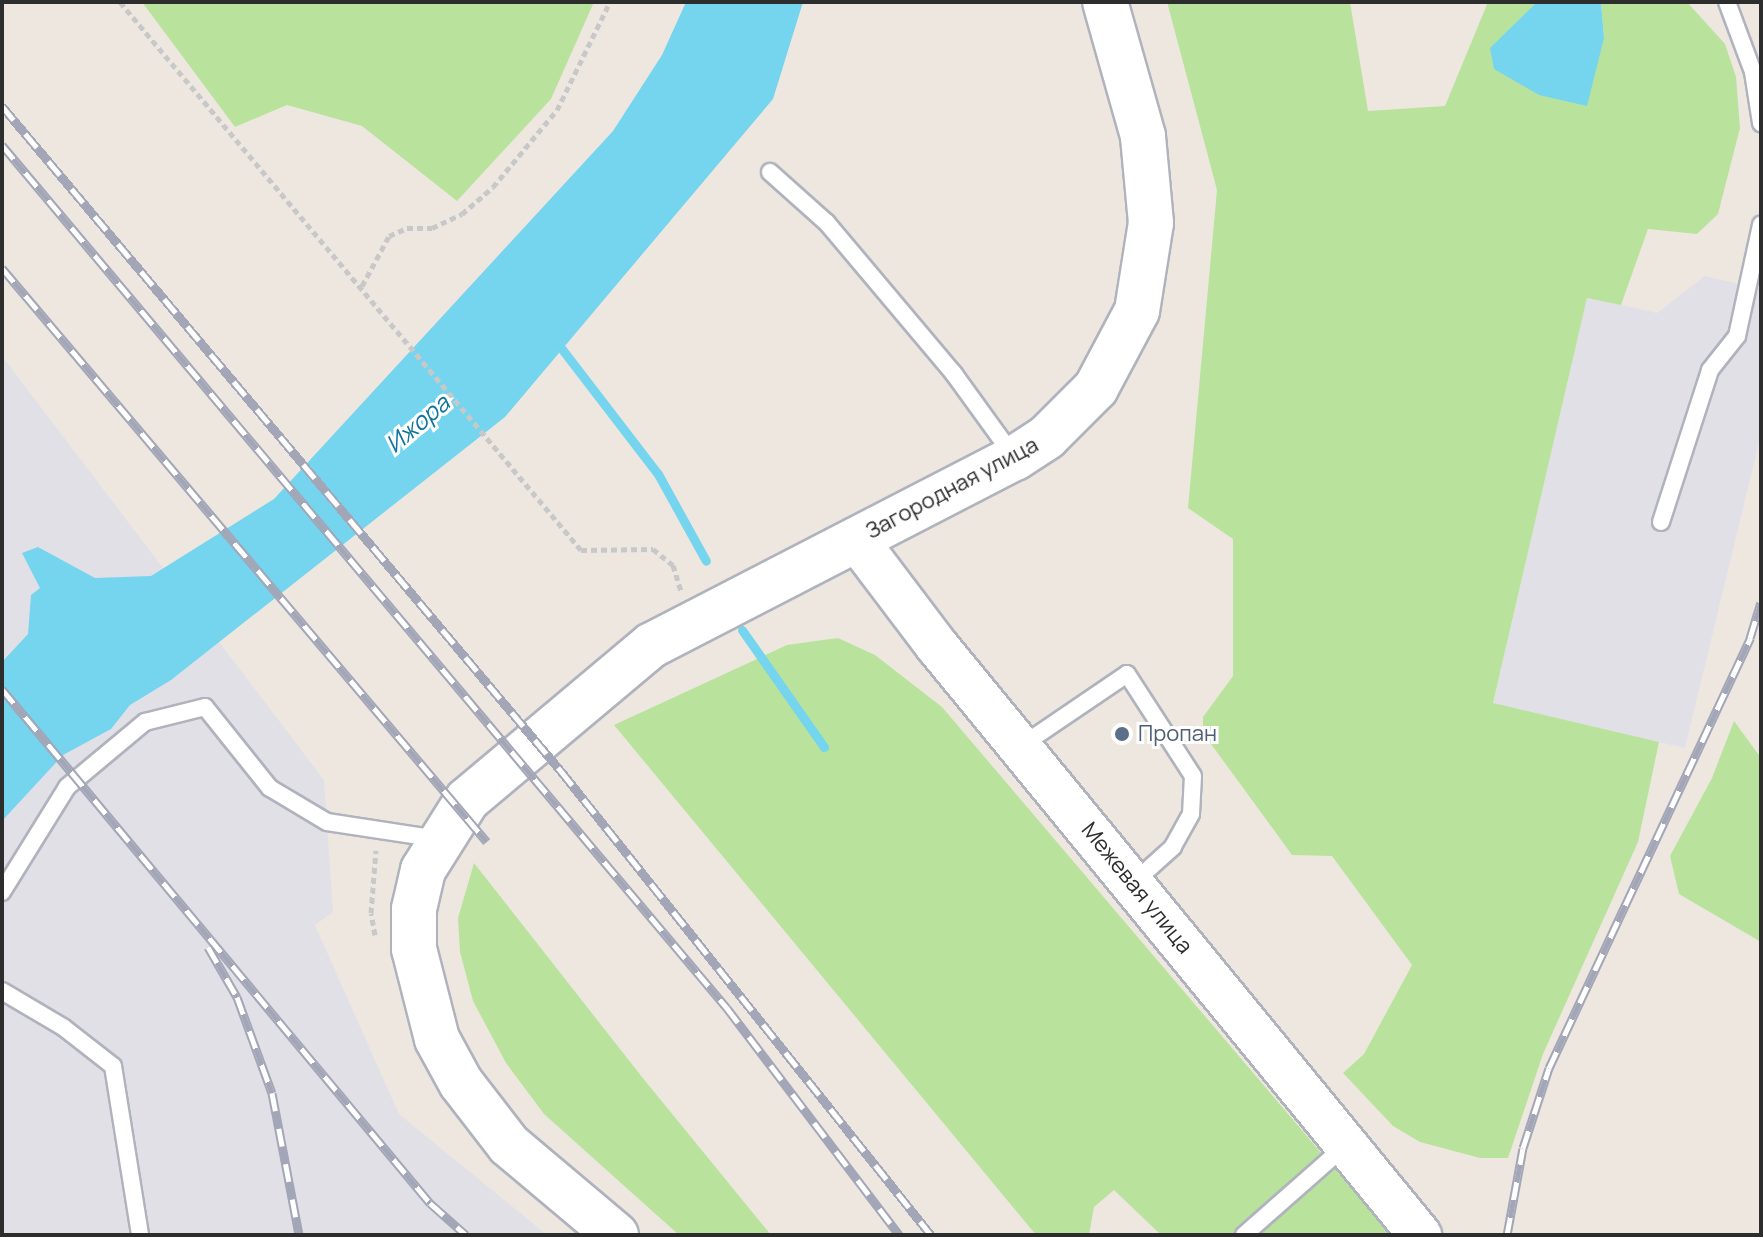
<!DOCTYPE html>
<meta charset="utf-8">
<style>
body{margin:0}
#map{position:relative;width:1763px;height:1237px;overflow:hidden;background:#eee7e0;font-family:Manrope,sans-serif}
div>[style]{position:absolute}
.industrial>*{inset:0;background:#e2e0e7}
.green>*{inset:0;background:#b9e39d}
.water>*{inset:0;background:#75d4ee}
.stream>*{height:9px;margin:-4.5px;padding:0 4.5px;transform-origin:4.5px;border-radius:4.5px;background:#75d4ee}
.path>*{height:5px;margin-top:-2.5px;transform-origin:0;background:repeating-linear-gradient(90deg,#c8c8c8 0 6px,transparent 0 10px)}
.roads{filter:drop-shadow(2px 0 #b0b3bd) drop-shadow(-2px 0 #b0b3bd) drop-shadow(0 2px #b0b3bd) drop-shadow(0 -2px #b0b3bd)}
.service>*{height:16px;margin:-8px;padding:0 8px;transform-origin:8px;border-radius:8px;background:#fff}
.tertiary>*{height:42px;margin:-21px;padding:0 21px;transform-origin:21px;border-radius:21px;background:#fff}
.secondary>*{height:44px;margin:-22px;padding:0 22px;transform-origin:22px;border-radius:22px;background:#fff}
.rail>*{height:9px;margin-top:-4.5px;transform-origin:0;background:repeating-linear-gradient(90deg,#fff 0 18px,#a2a6b7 0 36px);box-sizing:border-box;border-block:2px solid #a2a6b7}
.dots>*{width:22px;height:22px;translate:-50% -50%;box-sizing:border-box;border:4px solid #fff;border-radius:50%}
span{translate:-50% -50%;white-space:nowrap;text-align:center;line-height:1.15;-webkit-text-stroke:6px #fff;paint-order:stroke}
.street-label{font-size:22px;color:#2d2d2d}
.service-label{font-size:22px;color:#4e5e75}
.left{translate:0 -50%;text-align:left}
.water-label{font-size:24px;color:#0f749f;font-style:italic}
.frame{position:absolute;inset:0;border:4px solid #2d2d2d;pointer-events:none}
</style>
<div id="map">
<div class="industrial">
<i style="clip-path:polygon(1705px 276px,1761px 289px,1761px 434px,1685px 748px,1493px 704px,1587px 297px,1657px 313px)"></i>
<i style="clip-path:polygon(2px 356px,324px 780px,333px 912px,315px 925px,399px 1114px,547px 1235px,2px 1235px)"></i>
</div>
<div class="green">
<i style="clip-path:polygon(142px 2px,594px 2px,551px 99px,457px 201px,362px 126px,287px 105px,235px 127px)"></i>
<i style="clip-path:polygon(1167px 2px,1350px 2px,1368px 111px,1445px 106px,1488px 2px,1537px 2px,1490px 49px,1604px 38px,1601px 2px,1687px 2px,1725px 44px,1736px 77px,1740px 128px,1718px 214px,1697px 234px,1648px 229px,1621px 305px,1587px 298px,1493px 703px,1659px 742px,1638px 842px,1543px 1054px,1508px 1158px,1480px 1158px,1420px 1142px,1393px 1126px,1343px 1073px,1364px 1054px,1412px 965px,1332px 856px,1292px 855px,1203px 733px,1203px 717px,1233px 676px,1233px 539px,1188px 508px,1217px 190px)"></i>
<i style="clip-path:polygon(838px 638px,875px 655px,942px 707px,1391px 1235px,1161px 1235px,1114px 1190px,1094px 1207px,1089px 1235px,1036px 1235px,614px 725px,787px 645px)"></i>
<i style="clip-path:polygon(1734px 721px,1761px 758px,1761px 942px,1679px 894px,1670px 856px,1712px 778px)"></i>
<i style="clip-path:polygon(474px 863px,642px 1077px,771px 1235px,679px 1235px,544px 1114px,506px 1063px,473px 1001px,460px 952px,458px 918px)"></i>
</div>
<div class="water">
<i style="clip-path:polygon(686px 2px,803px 2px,773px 99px,505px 417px,171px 680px,130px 705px,111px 729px,63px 755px,2px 821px,2px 662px,28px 634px,31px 595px,40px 588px,22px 553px,38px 547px,95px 578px,151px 576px,274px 499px,613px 131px,662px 55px)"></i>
<i style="clip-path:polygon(1537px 2px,1601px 2px,1604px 38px,1587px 106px,1539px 95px,1494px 69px,1490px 48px)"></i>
</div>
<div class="stream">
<i style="left:555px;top:340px;width:169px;rotate:52.5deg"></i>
<i style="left:658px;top:474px;width:99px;rotate:61.1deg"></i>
<i style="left:742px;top:630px;width:143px;rotate:55deg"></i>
</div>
<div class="path">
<i style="left:120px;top:2px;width:716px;rotate:49.93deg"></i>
<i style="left:581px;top:550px;width:72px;rotate:-0.8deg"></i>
<i style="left:653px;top:549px;width:26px;rotate:39deg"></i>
<i style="left:673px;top:565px;width:28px;rotate:73deg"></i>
<i style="left:362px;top:286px;width:57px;rotate:-61.6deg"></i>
<i style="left:389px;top:236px;width:20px;rotate:-24deg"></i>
<i style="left:407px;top:228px;width:25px"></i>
<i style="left:432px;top:228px;width:33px;rotate:-25deg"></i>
<i style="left:462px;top:214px;width:41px;rotate:-41.1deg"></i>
<i style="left:493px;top:187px;width:100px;rotate:-50.3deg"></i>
<i style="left:557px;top:110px;width:120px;rotate:-63.9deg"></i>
<i style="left:375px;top:935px;width:22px;rotate:-100deg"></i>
<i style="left:371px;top:913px;width:63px;rotate:-85.5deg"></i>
</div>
<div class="roads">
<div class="service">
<i style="left:1727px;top:2px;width:75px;rotate:69.6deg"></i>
<i style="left:1753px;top:72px;width:52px;rotate:81.1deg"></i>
<i style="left:770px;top:172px;width:76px;rotate:41.8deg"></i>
<i style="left:827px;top:223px;width:197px;rotate:49.9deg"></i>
<i style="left:954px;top:374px;width:102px;rotate:54.1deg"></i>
<i style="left:1661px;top:522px;width:160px;rotate:-72.1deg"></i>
<i style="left:1710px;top:370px;width:43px;rotate:-51.5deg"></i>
<i style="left:1737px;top:336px;width:114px;rotate:-77.8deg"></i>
<i style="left:1021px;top:746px;width:128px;rotate:-34.2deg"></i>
<i style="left:1127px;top:674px;width:121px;rotate:57.1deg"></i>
<i style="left:1193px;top:776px;width:38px;rotate:93deg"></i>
<i style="left:1191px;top:814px;width:38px;rotate:119deg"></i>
<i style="left:1173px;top:847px;width:54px;rotate:138deg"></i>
<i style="left:2px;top:892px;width:123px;rotate:-58.2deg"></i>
<i style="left:67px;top:787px;width:102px;rotate:-39.8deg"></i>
<i style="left:145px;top:722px;width:62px;rotate:-14deg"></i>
<i style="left:205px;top:707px;width:104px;rotate:51.3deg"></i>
<i style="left:270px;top:788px;width:66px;rotate:30.8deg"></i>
<i style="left:327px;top:822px;width:112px;rotate:8.7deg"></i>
<i style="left:2px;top:991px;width:71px;rotate:30.5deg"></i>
<i style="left:63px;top:1027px;width:63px;rotate:38deg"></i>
<i style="left:113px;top:1066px;width:171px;rotate:80.9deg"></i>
<i style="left:1244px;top:1235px;width:135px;rotate:-41.4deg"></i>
</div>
<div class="tertiary">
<i style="left:856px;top:539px;width:134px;rotate:52.9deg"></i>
<i style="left:937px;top:646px;width:762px;rotate:50.65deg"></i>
</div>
<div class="secondary">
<i style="left:616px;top:1235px;width:140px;rotate:-139.9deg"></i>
<i style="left:509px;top:1145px;width:78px;rotate:-127.7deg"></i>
<i style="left:461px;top:1083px;width:50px;rotate:-118.6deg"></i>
<i style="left:437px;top:1039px;width:93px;rotate:-104.3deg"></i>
<i style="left:414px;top:949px;width:40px;rotate:-90deg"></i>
<i style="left:414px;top:909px;width:40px;rotate:-77deg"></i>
<i style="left:423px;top:870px;width:83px;rotate:-57.8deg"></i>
<i style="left:467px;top:800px;width:241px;rotate:-40deg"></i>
<i style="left:652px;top:645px;width:408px;rotate:-27.3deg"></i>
<i style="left:1015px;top:458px;width:38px;rotate:-33deg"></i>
<i style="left:1047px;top:437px;width:69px;rotate:-45deg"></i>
<i style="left:1096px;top:388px;width:87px;rotate:-62deg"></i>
<i style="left:1137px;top:311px;width:89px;rotate:-81deg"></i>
<i style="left:1151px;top:223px;width:87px;rotate:-95.3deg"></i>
<i style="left:1143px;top:136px;width:139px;rotate:-105.8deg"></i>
</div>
</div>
<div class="rail">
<i style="left:2px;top:106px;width:869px;rotate:49.95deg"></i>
<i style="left:561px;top:771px;width:593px;rotate:51.43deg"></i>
<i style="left:2px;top:145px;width:1127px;rotate:49.97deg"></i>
<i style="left:727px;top:1008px;width:285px;rotate:52.8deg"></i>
<i style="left:2px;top:268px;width:751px;rotate:49.8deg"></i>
<i style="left:2px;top:689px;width:669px;rotate:50.22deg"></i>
<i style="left:430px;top:1203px;width:48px;rotate:41.6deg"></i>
<i style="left:208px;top:947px;width:58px;rotate:59.9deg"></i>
<i style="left:237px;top:997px;width:102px;rotate:70deg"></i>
<i style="left:272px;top:1093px;width:145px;rotate:79.2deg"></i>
<i style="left:1507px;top:1235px;width:88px;rotate:-79.6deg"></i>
<i style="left:1523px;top:1148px;width:84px;rotate:-72deg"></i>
<i style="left:1549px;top:1068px;width:475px;rotate:-64.9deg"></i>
<i style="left:1750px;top:638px;width:37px;rotate:-73deg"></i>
</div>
<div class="dots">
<i style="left:1122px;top:734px;background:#5c6f8a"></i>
</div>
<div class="street-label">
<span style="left:952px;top:488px;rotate:-28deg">Загородная улица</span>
<span style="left:1137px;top:888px;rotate:51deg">Межевая улица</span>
</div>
<div class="service-label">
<span class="left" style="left:1138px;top:734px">Пропан</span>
</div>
<div class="water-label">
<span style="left:417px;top:423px;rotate:-40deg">Ижора</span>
</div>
<div class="frame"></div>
</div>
